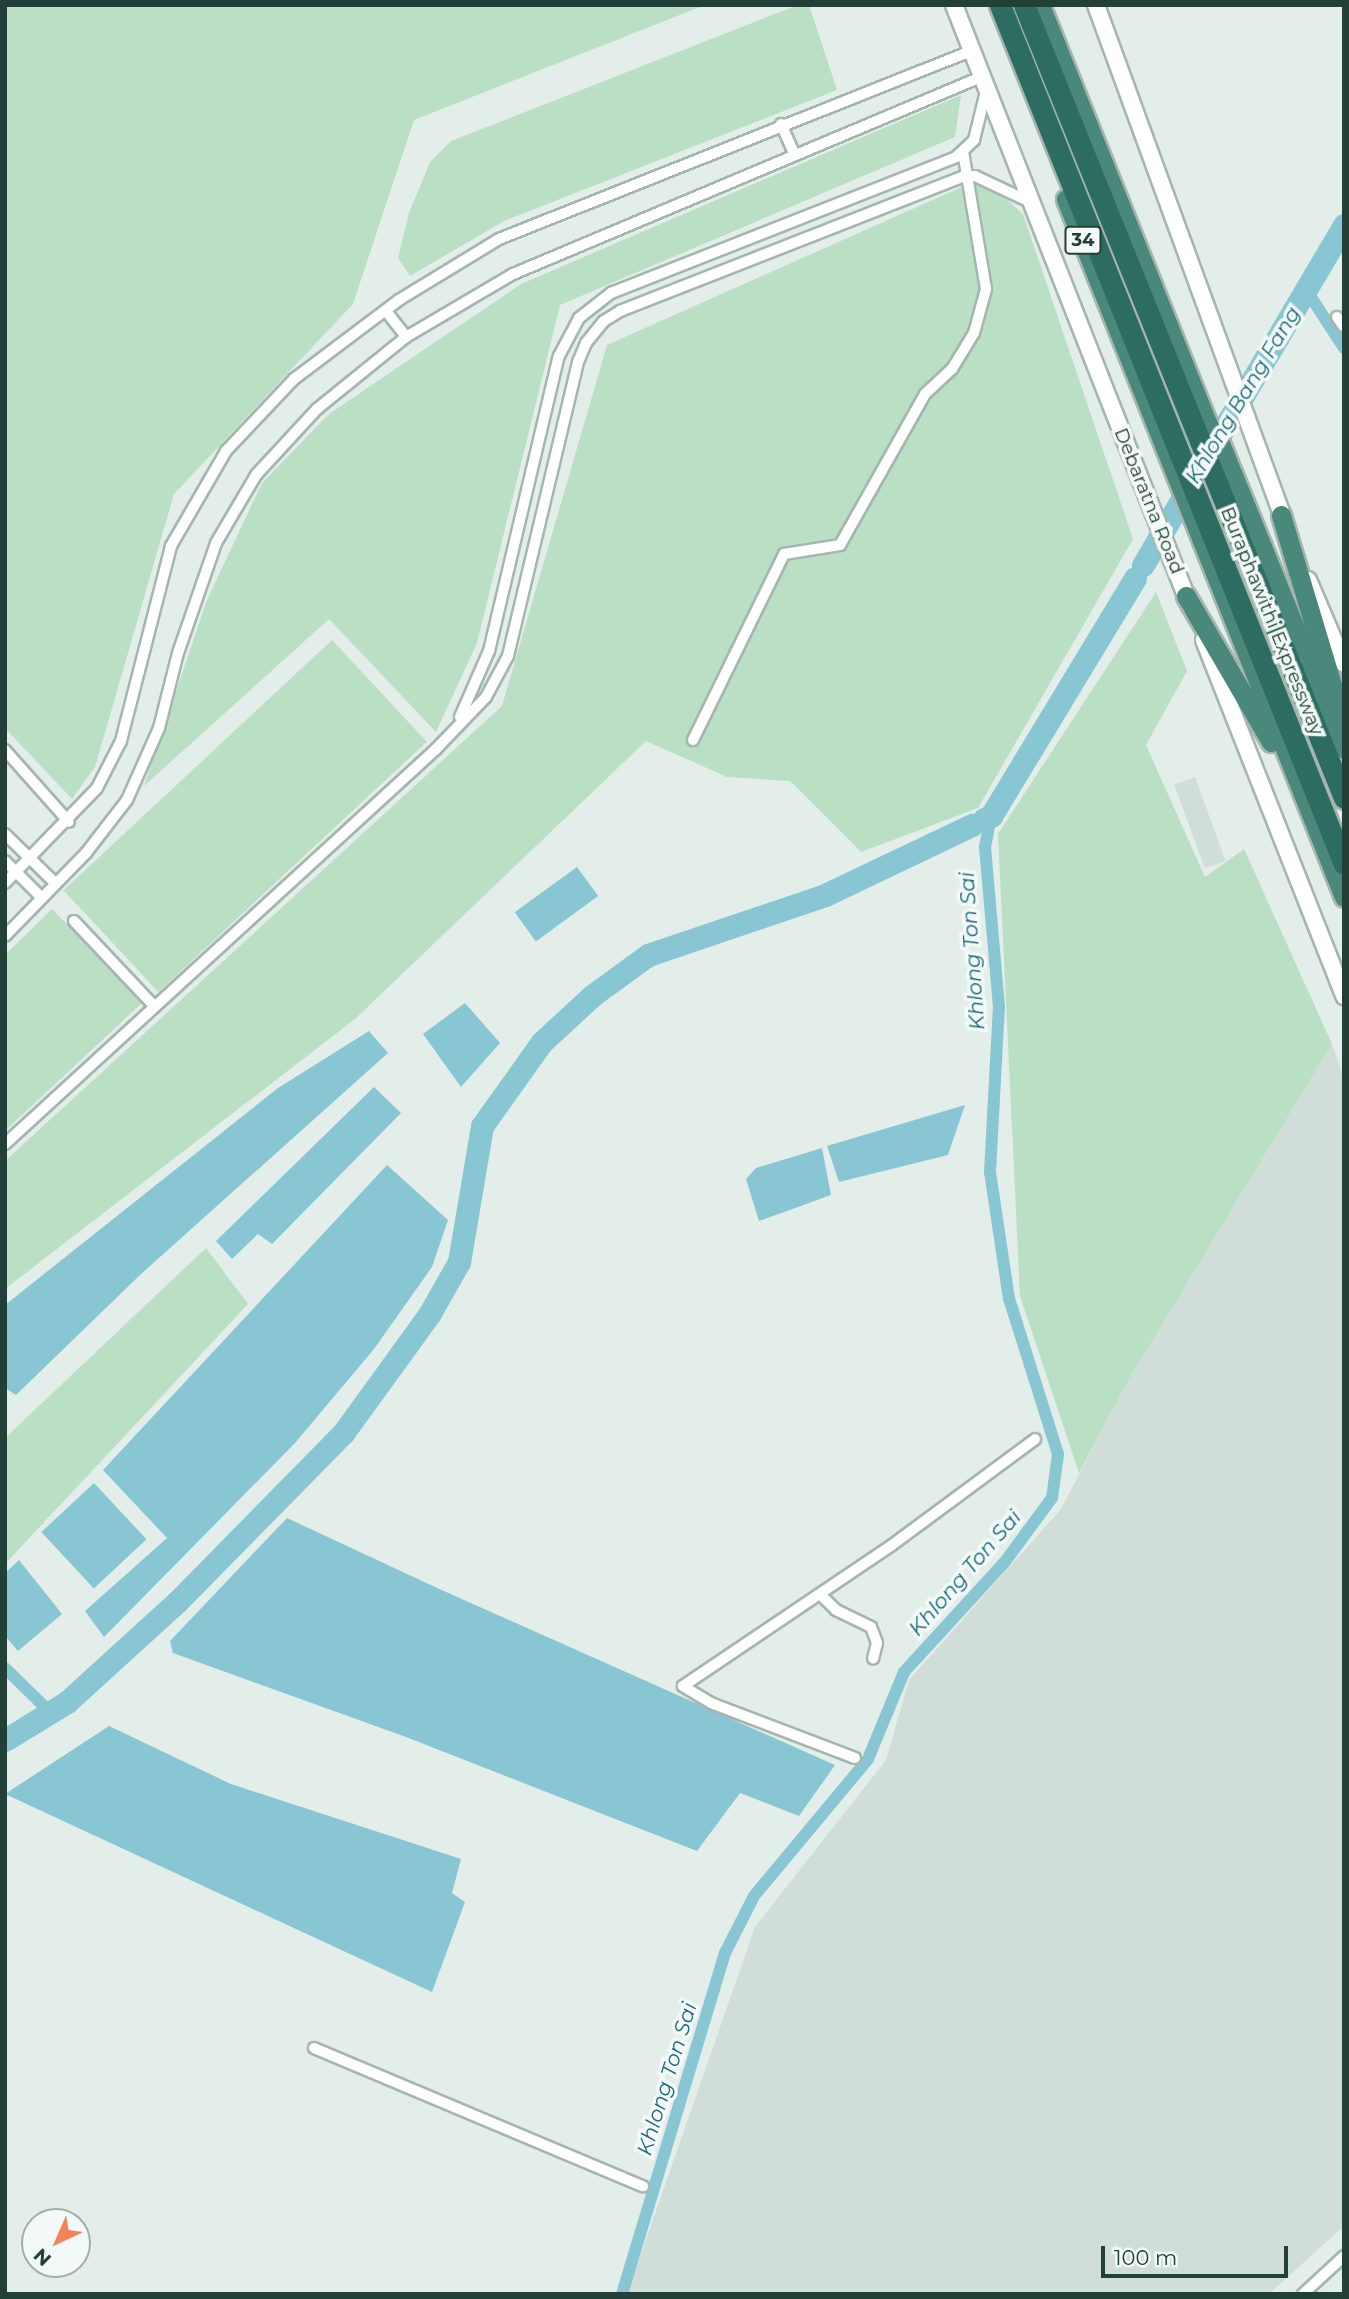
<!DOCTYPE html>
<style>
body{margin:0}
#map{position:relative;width:1349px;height:2299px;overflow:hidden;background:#e3ede9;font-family:Montserrat,sans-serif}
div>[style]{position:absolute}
.built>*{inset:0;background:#d1ddd8;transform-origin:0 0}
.green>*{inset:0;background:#bbdfc5;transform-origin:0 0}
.water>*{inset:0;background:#89c6d4;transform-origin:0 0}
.canal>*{height:12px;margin:-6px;padding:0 6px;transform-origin:6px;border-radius:6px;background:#89c6d4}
.river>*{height:23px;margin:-11.5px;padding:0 11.5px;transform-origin:11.5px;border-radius:11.5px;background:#89c6d4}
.roads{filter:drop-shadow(2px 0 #a5b5b0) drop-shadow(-2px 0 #a5b5b0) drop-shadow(0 2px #a5b5b0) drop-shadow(0 -2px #a5b5b0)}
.minor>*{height:10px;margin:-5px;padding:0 5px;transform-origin:5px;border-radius:5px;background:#fff}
.secondary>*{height:16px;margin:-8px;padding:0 8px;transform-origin:8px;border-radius:8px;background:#fff}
.trunk>*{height:19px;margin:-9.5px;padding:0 9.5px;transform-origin:9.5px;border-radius:9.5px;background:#4a887b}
.motorway>*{height:21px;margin:-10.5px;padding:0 10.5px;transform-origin:10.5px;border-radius:10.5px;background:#2d6c61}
span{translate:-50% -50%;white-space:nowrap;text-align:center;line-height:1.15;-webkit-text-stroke:7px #f3f9f6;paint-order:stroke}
.shield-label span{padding:2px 5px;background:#f3f9f6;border:2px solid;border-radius:5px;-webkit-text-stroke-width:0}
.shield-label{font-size:18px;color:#223f38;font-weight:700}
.street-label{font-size:19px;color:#223f38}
.water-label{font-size:21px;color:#1a6a7d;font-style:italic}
.frame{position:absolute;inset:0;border:7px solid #223f38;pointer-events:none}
.north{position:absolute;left:21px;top:2208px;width:70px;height:70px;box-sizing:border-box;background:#f3f9f6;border:2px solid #9fafaa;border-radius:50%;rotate:224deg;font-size:19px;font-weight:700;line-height:28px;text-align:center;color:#223f38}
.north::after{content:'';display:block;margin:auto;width:24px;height:32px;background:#f68258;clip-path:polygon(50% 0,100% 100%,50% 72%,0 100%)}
.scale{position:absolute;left:1101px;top:2246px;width:187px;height:32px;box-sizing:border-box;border:4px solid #223f38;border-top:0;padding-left:9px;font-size:21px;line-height:24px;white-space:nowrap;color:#223f38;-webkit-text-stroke:5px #f3f9f6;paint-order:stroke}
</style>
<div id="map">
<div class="built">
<i style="left:1195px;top:777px;width:89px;height:22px;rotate:70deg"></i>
<i style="clip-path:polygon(1332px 1044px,1344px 1079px,1344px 2226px,1269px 2294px,627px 2294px,755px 1927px,886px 1760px,909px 1680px,1061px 1509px,1128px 1381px)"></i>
</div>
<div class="green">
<i style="clip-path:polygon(5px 5px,705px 5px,414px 120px,353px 304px,174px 494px,95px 767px,72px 799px,5px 728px)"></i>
<i style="clip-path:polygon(798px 5px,809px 5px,837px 90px,504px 221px,410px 276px,398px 258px,409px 213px,430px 162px,451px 141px)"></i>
<i style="clip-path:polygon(961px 95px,955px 137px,560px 305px,477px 643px,436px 732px,329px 619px,144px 786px,207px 600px,262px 483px,329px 414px,521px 284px)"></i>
<i style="clip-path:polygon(982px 178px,1023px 214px,1133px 539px,978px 808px,861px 852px,790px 781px,727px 777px,646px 741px,355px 1019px,5px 1289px,5px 1161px,502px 706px,607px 345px)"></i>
<i style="clip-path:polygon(1156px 592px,1187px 671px,1146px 745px,1205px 877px,1244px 849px,1332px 1044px,1128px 1381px,1079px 1473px,1020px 1296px,998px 834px)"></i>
<i style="left:332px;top:640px;width:139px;height:367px;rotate:47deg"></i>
<i style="clip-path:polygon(52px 909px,144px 1001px,5px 1131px,5px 955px)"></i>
<i style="clip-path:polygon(206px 1248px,248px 1304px,5px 1564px,5px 1438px)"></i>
</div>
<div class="water">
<i style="left:577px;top:867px;width:36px;height:77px;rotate:54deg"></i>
<i style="clip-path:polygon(465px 1003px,500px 1043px,461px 1087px,423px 1034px)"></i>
<i style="clip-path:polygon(369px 1031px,388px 1053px,141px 1274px,16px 1395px,5px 1388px,5px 1305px,278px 1088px)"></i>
<i style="clip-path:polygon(374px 1087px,401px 1113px,272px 1244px,258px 1234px,232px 1259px,216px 1241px)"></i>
<i style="clip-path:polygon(965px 1105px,948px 1155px,839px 1182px,827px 1146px)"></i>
<i style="clip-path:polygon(822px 1148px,831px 1195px,759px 1221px,746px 1179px,756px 1168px)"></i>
<i style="clip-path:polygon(387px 1165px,448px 1220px,432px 1267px,374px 1349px,295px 1443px,104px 1637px,85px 1611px,167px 1538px,103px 1470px)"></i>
<i style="left:94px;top:1483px;width:77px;height:72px;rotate:47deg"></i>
<i style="clip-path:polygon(287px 1518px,435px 1587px,835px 1765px,799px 1816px,740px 1793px,697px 1851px,406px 1737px,173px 1653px,170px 1641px)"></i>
<i style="clip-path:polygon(19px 1560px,62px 1614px,18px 1651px,5px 1636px,5px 1573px)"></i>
<i style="clip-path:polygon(109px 1726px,231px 1784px,461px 1859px,452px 1893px,465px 1902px,432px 1992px,5px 1794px)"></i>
</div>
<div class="canal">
<i style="left:1307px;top:291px;width:68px;rotate:57deg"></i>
<i style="left:5px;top:1668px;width:63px;rotate:44.4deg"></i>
<i style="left:622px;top:2294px;width:356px;rotate:-73.2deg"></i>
<i style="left:725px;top:1953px;width:64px;rotate:-63deg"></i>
<i style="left:754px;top:1896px;width:178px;rotate:-50.2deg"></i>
<i style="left:868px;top:1759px;width:94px;rotate:-67.5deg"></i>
<i style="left:904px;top:1672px;width:148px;rotate:-47.5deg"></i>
<i style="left:1004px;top:1563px;width:81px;rotate:-53.6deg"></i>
<i style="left:1052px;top:1498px;width:44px;rotate:-82.2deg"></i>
<i style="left:1058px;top:1454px;width:163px;rotate:-107.5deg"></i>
<i style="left:1009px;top:1299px;width:128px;rotate:-98.5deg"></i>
<i style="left:990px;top:1172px;width:165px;rotate:-86.9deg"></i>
<i style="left:999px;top:1007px;width:161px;rotate:-95deg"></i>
<i style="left:985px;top:847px;width:32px;rotate:-79deg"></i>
</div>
<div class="river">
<i style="left:1143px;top:565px;width:395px;rotate:-59.4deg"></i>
<i style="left:984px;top:819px;width:8px;rotate:-23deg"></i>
<i style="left:991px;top:816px;width:278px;rotate:-58.8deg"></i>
<i style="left:5px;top:1740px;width:73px;rotate:-31.5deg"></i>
<i style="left:67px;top:1702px;width:150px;rotate:-42.3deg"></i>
<i style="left:178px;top:1601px;width:237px;rotate:-45.5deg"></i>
<i style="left:344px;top:1432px;width:147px;rotate:-54.1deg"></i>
<i style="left:430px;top:1313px;width:59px;rotate:-60.4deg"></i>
<i style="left:459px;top:1262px;width:138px;rotate:-80.4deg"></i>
<i style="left:482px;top:1126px;width:103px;rotate:-54.5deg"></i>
<i style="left:542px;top:1042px;width:69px;rotate:-42.7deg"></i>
<i style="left:593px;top:995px;width:68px;rotate:-36deg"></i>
<i style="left:648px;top:955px;width:187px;rotate:-18.7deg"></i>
<i style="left:825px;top:895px;width:163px;rotate:-25.5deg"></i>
</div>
<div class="roads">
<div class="minor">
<i style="left:781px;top:124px;width:34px;rotate:66deg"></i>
<i style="left:386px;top:311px;width:33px;rotate:52deg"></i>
<i style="left:1337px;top:317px;width:12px;rotate:55deg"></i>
<i style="left:460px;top:717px;width:72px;rotate:-66.3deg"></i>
<i style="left:489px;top:651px;width:303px;rotate:-76.7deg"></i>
<i style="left:559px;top:356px;width:43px;rotate:-62.2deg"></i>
<i style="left:579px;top:318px;width:41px;rotate:-38deg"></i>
<i style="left:611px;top:293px;width:371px;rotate:-21.5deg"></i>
<i style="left:956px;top:157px;width:25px;rotate:-43deg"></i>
<i style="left:974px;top:140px;width:50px;rotate:-76.2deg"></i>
<i style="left:693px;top:740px;width:207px;rotate:-63.9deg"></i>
<i style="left:784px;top:554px;width:57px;rotate:-9.1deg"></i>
<i style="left:840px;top:545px;width:173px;rotate:-60.6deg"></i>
<i style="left:925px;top:394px;width:37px;rotate:-43deg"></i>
<i style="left:952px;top:369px;width:42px;rotate:-58.6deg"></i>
<i style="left:974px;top:333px;width:46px;rotate:-74.7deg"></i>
<i style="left:986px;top:289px;width:139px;rotate:-99.5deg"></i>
<i style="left:5px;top:750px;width:96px;rotate:48.4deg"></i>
<i style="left:5px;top:834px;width:71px;rotate:44.4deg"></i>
<i style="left:5px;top:861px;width:52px;rotate:45deg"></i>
<i style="left:5px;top:883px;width:132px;rotate:-45.9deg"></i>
<i style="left:97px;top:788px;width:53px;rotate:-62.9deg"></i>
<i style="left:121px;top:741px;width:201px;rotate:-75.6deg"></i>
<i style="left:171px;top:546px;width:110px;rotate:-59.9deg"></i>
<i style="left:226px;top:451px;width:99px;rotate:-46.6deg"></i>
<i style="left:294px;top:379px;width:131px;rotate:-37deg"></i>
<i style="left:399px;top:300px;width:117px;rotate:-31.4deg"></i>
<i style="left:499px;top:239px;width:508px;rotate:-21.72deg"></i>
<i style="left:74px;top:921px;width:117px;rotate:46.7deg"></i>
<i style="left:5px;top:936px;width:116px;rotate:-45.7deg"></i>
<i style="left:86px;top:853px;width:67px;rotate:-52.3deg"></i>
<i style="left:127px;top:800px;width:79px;rotate:-66deg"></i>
<i style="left:159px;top:728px;width:77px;rotate:-75.8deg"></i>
<i style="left:178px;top:653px;width:116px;rotate:-70.9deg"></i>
<i style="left:216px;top:543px;width:79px;rotate:-59.5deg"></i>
<i style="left:256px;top:475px;width:90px;rotate:-47.3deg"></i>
<i style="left:317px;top:409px;width:114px;rotate:-39deg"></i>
<i style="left:406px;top:337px;width:124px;rotate:-30.5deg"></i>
<i style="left:513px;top:274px;width:508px;rotate:-22.83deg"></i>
<i style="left:5px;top:1144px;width:585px;rotate:-42.5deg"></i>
<i style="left:436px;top:749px;width:72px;rotate:-46.1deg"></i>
<i style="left:486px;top:697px;width:47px;rotate:-61.8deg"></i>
<i style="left:508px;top:656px;width:302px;rotate:-76.6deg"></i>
<i style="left:578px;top:362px;width:21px;rotate:-67deg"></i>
<i style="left:586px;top:343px;width:28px;rotate:-51deg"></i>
<i style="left:604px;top:321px;width:19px;rotate:-32deg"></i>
<i style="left:620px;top:311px;width:370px;rotate:-21.4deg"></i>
<i style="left:964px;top:176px;width:11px"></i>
<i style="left:975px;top:176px;width:61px;rotate:25.3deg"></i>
<i style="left:820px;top:1594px;width:23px;rotate:45deg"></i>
<i style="left:836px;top:1610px;width:39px;rotate:26deg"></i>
<i style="left:871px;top:1627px;width:17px;rotate:69deg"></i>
<i style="left:877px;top:1643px;width:16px;rotate:104deg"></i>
<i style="left:855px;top:1758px;width:154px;rotate:-159.1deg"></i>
<i style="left:711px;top:1703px;width:33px;rotate:-149deg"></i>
<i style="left:683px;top:1686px;width:252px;rotate:-34deg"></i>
<i style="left:892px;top:1545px;width:178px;rotate:-36.5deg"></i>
<i style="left:314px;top:2048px;width:357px;rotate:22.8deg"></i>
<i style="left:1303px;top:2294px;width:56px;rotate:-42.8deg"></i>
</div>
<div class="secondary">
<i style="left:954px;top:5px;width:646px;rotate:68.56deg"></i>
<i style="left:1096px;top:5px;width:551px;rotate:69.95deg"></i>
<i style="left:1308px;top:580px;width:91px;rotate:66.8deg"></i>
<i style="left:1204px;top:640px;width:383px;rotate:68.5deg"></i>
</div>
<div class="trunk">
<i style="left:1040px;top:5px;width:450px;rotate:68.2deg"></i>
<i style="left:1207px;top:423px;width:24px;rotate:57deg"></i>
<i style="left:1220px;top:443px;width:330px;rotate:67.9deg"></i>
<i style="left:1066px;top:199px;width:751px;rotate:68.28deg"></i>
<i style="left:1281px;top:515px;width:202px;rotate:73.3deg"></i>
<i style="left:1186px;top:596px;width:169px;rotate:59.8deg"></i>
</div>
<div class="motorway">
<i style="left:1000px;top:5px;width:925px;rotate:68.18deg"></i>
<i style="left:1024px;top:5px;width:855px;rotate:68.02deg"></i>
</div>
</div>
<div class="shield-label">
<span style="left:1083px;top:240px">34</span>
</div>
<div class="street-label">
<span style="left:1149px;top:501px;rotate:68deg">Debaratna Road</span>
<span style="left:1272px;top:621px;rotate:68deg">Buraphawithi Expressway</span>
</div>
<div class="water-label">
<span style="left:1243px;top:395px;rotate:-59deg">Khlong Bang Fang</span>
<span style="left:972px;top:951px;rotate:-94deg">Khlong Ton Sai</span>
<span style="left:965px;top:1573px;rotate:-49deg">Khlong Ton Sai</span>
<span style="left:667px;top:2079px;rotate:-73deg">Khlong Ton Sai</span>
</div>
<div class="frame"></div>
<div class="north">N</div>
<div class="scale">100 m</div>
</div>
